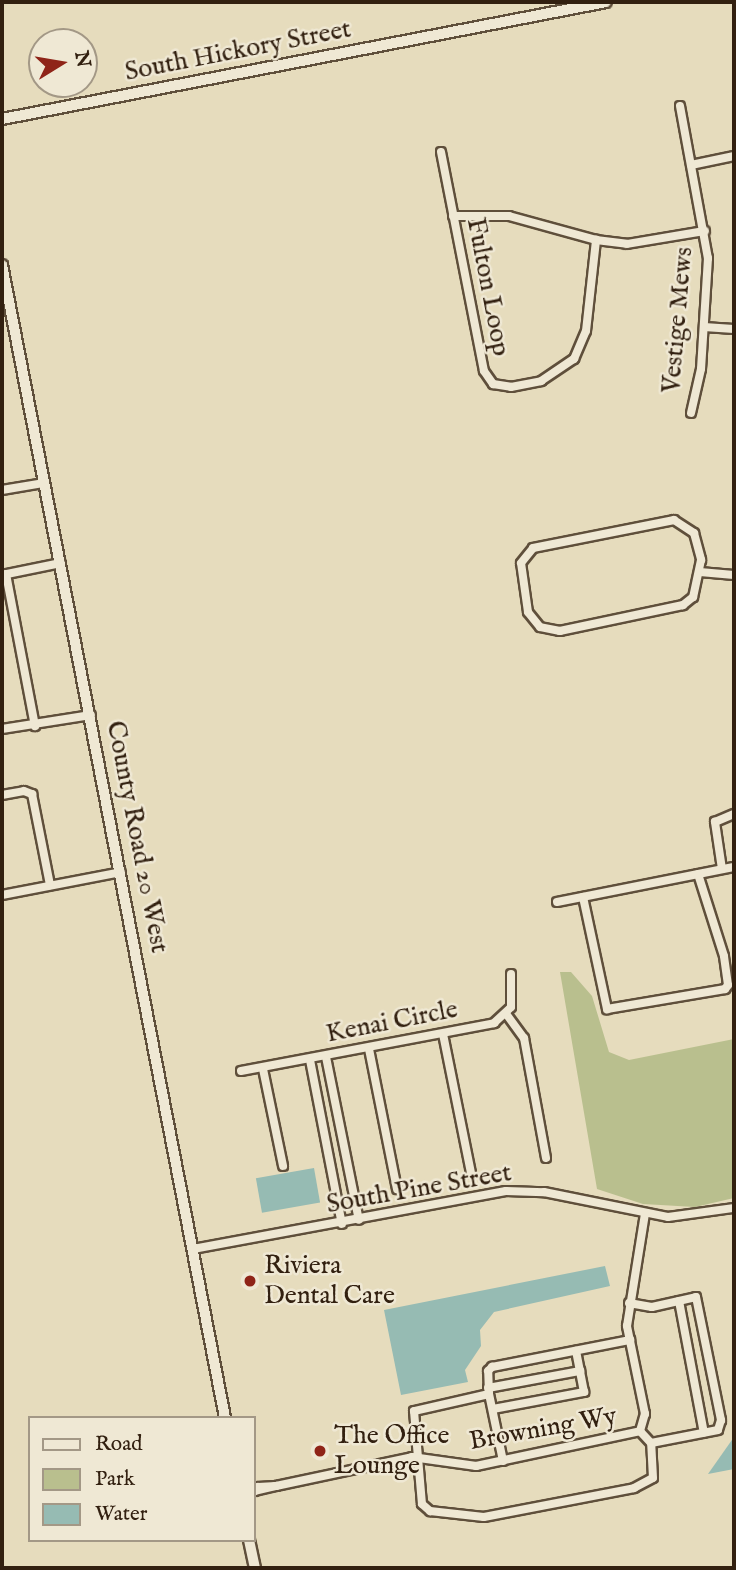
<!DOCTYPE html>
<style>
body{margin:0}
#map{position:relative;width:736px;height:1570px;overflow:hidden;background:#e6dcbd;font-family:"IM FELL English",serif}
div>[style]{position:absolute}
.green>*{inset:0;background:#b9bf8e}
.water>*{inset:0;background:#96bbb3;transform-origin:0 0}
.roads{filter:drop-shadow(2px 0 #5f4f3b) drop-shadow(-2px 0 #5f4f3b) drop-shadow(0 2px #5f4f3b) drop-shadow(0 -2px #5f4f3b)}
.street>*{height:8px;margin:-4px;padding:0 4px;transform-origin:4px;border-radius:4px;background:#efe8d4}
.secondary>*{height:10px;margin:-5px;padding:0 5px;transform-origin:5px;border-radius:5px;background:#efe8d4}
.dots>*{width:19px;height:19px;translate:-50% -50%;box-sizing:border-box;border:4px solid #efe8d4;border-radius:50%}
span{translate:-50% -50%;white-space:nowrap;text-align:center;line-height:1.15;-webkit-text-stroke:5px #efe8d4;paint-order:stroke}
.street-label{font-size:26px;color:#322010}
.poi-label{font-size:26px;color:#322010}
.left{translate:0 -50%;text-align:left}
.frame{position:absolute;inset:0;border:4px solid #322010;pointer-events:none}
.legend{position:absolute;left:28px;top:1416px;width:228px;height:126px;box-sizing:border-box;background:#efe8d4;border:2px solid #a39886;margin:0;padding:9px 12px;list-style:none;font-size:21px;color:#322010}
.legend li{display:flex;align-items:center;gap:14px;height:35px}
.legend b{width:35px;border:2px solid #a39886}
.north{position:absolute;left:28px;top:28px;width:70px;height:70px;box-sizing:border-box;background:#efe8d4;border:2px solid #a39886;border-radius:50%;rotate:79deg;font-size:19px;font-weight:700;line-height:28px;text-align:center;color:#322010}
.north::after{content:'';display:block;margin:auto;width:24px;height:32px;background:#8f2418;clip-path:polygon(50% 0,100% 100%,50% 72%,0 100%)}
</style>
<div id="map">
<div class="green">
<i style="clip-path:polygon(560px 972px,571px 972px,592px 996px,609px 1052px,629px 1060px,734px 1039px,734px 1198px,695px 1207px,643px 1204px,597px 1189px)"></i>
</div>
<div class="water">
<i style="left:314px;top:1168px;width:35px;height:59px;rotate:80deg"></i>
<i style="clip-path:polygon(605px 1266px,610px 1286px,494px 1312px,480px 1330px,481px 1346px,465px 1370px,468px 1382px,401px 1395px,384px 1310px)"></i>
<i style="clip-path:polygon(734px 1437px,734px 1469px,708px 1474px)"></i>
</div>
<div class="roads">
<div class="street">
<i style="left:680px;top:106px;width:155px;rotate:79.6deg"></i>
<i style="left:708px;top:258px;width:111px;rotate:93.6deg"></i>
<i style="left:701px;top:369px;width:45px;rotate:102.8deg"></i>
<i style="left:441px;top:152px;width:223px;rotate:78.9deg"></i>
<i style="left:484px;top:371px;width:16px;rotate:55deg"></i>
<i style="left:493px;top:384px;width:18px;rotate:9deg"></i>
<i style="left:511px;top:387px;width:31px;rotate:-11deg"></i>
<i style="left:541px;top:381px;width:40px;rotate:-34deg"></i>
<i style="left:574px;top:359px;width:30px;rotate:-67deg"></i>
<i style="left:586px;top:331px;width:92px;rotate:-83.7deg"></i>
<i style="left:691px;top:165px;width:44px;rotate:-11.8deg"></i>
<i style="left:453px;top:216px;width:56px"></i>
<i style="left:509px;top:216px;width:90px;rotate:15.4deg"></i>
<i style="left:596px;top:240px;width:31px;rotate:7deg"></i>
<i style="left:627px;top:244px;width:79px;rotate:-9.5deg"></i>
<i style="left:704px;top:327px;width:30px;rotate:4deg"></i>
<i style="left:2px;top:490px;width:43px;rotate:-9.5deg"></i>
<i style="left:674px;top:520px;width:24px;rotate:33deg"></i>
<i style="left:694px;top:533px;width:28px;rotate:75deg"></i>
<i style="left:701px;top:560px;width:38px;rotate:102deg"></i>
<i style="left:693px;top:597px;width:13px;rotate:141deg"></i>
<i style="left:683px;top:605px;width:126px;rotate:168.1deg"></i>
<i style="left:560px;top:631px;width:20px;rotate:-169deg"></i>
<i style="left:540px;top:627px;width:19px;rotate:-129deg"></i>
<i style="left:528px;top:612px;width:49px;rotate:-98.1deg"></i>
<i style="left:521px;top:563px;width:19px;rotate:-51deg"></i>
<i style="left:533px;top:548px;width:144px;rotate:-11.2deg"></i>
<i style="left:700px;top:572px;width:34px;rotate:5deg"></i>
<i style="left:6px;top:574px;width:155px;rotate:79.2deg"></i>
<i style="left:2px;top:575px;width:60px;rotate:-11.5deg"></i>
<i style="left:2px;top:729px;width:90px;rotate:-8.9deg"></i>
<i style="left:2px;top:795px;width:22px;rotate:-10deg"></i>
<i style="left:24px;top:791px;width:9px;rotate:21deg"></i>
<i style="left:32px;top:794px;width:93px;rotate:78.8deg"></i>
<i style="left:722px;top:869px;width:48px;rotate:-98.5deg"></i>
<i style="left:715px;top:822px;width:21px;rotate:-23deg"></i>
<i style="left:2px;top:895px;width:121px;rotate:-10.9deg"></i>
<i style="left:583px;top:897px;width:115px;rotate:77.9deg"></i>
<i style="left:607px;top:1009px;width:120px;rotate:-9.6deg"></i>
<i style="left:725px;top:989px;width:5px;rotate:-53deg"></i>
<i style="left:728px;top:985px;width:29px;rotate:-98deg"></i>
<i style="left:724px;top:956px;width:86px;rotate:-107.6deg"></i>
<i style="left:557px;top:902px;width:180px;rotate:-11.2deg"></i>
<i style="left:507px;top:1015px;width:29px;rotate:54deg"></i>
<i style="left:524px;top:1038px;width:122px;rotate:79.6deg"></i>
<i style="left:443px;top:1034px;width:142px;rotate:78.6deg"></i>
<i style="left:369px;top:1049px;width:143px;rotate:78.7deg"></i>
<i style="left:326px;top:1057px;width:166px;rotate:78.6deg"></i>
<i style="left:310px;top:1060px;width:167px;rotate:79deg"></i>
<i style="left:263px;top:1069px;width:99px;rotate:78.3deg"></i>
<i style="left:241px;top:1071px;width:258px;rotate:-10.7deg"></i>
<i style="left:494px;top:1023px;width:23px;rotate:-43deg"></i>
<i style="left:511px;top:1007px;width:33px;rotate:-90deg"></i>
<i style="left:193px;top:1249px;width:318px;rotate:-10.5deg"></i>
<i style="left:506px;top:1191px;width:38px;rotate:2deg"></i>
<i style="left:544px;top:1192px;width:126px;rotate:11.4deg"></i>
<i style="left:668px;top:1217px;width:67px;rotate:-7.8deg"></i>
<i style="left:679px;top:1301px;width:134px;rotate:79.3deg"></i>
<i style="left:629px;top:1303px;width:23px;rotate:10deg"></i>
<i style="left:652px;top:1307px;width:45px;rotate:-12.8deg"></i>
<i style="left:696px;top:1297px;width:126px;rotate:78.5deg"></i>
<i style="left:721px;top:1420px;width:10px;rotate:107deg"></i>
<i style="left:718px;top:1430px;width:68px;rotate:169deg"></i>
<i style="left:651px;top:1443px;width:16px;rotate:-133deg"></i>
<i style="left:488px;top:1388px;width:94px;rotate:-10.5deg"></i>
<i style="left:489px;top:1394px;width:23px;rotate:-92deg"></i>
<i style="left:488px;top:1371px;width:6px;rotate:-45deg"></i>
<i style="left:492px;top:1367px;width:141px;rotate:-11.1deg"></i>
<i style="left:493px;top:1409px;width:93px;rotate:-10.6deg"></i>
<i style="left:584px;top:1392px;width:42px;rotate:-101deg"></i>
<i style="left:503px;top:1461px;width:68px;rotate:-101.8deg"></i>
<i style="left:489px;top:1394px;width:77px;rotate:167.2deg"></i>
<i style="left:414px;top:1411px;width:93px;rotate:85.1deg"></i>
<i style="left:422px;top:1504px;width:11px;rotate:41deg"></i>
<i style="left:430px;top:1511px;width:54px;rotate:6.3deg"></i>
<i style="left:484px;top:1517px;width:153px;rotate:-10.9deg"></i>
<i style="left:634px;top:1488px;width:21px;rotate:-28deg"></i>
<i style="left:653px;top:1478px;width:35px;rotate:-93deg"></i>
<i style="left:276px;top:1486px;width:139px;rotate:-12deg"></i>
<i style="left:412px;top:1457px;width:65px;rotate:8deg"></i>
<i style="left:476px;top:1466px;width:168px;rotate:-12deg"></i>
<i style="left:640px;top:1431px;width:18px;rotate:-74deg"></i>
<i style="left:645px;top:1414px;width:90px;rotate:-101.6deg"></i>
<i style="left:627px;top:1326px;width:113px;rotate:-80.9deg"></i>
<i style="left:254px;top:1491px;width:23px;rotate:-13deg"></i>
<i style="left:276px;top:1486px;width:18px;rotate:177deg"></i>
<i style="left:258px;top:1487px;width:5px;rotate:127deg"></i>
</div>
<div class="secondary">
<i style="left:2px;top:119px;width:615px;rotate:-10.96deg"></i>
<i style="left:2px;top:265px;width:1174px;rotate:79.05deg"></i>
<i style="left:249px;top:1540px;width:29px;rotate:78deg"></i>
</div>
</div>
<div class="dots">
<i style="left:250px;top:1281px;background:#8f2418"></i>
<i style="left:320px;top:1451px;background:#8f2418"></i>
</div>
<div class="street-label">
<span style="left:238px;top:51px;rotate:-11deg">South Hickory Street</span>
<span style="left:488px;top:287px;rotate:79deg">Fulton Loop</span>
<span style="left:678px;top:320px;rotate:-85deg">Vestige Mews</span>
<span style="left:137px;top:837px;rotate:79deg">County Road 20 West</span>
<span style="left:392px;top:1022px;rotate:-11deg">Kenai Circle</span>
<span style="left:419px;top:1189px;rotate:-10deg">South Pine Street</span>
<span style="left:543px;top:1429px;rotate:-10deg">Browning Wy</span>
</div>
<div class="poi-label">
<span class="left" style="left:264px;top:1281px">Riviera<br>Dental Care</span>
<span class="left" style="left:334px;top:1451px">The Office<br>Lounge</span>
</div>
<div class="frame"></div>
<ul class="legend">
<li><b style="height:9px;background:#efe8d4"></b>Road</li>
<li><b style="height:19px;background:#b9bf8e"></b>Park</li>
<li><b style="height:19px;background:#96bbb3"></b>Water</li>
</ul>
<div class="north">N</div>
</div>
